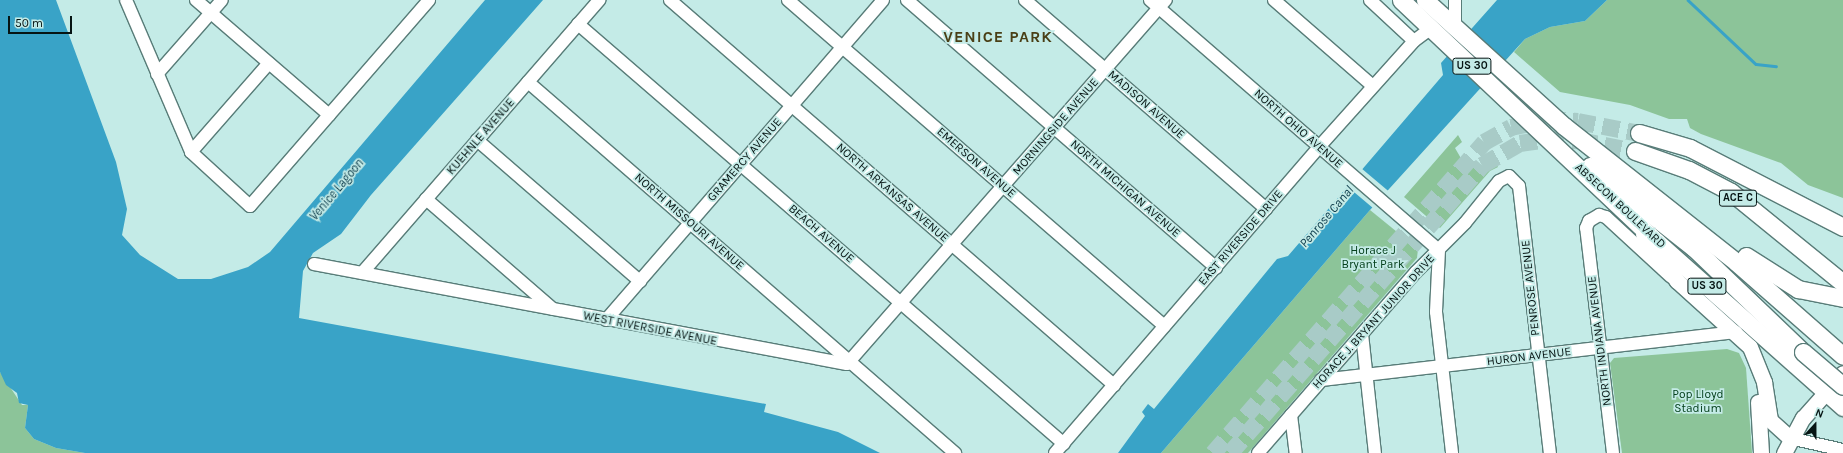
<!DOCTYPE html>
<style>
body{margin:0}
#map{position:relative;width:1843px;height:453px;overflow:hidden;background:#c4ebe7;font-family:Karla,sans-serif}
div>[style]{position:absolute}
.green>*{inset:0;background:#8cc499}
.water>*{inset:0;background:#39a3c7}
.pier>*{inset:0;background:#c4ebe7;transform-origin:0 0}
.stream>*{height:2.5px;margin:-1.25px;padding:0 1.25px;transform-origin:1.25px;border-radius:1.25px;background:#39a3c7}
.highway-tunnel>*{height:17px;margin-top:-8.5px;transform-origin:0;background:repeating-linear-gradient(90deg,#a8cbc7 0 17px,transparent 0 25px)}
.roads{filter:drop-shadow(1px 0 #587c78) drop-shadow(-1px 0 #587c78) drop-shadow(0 1px #587c78) drop-shadow(0 -1px #587c78)}
.minor>*{height:12px;margin:-6px;padding:0 6px;transform-origin:6px;border-radius:6px;background:#fff}
.major>*{height:15px;margin:-7.5px;padding:0 7.5px;transform-origin:7.5px;border-radius:7.5px;background:#fff}
.highway>*{height:17px;margin:-8.5px;padding:0 8.5px;transform-origin:8.5px;border-radius:8.5px;background:#fff}
.bridges{filter:drop-shadow(1px 0 #587c78) drop-shadow(-1px 0 #587c78) drop-shadow(0 1px #587c78) drop-shadow(0 -1px #587c78)}
.highway-bridge>*{height:17px;margin:-8.5px;padding:0 8.5px;transform-origin:8.5px;border-radius:8.5px;background:#fff}
span{translate:-50% -50%;white-space:nowrap;text-align:center;line-height:1.15;-webkit-text-stroke:3.5px #c4ebe7;paint-order:stroke}
.shield-label span{padding:1px 3px;background:#c4ebe7;border:1px solid;border-radius:3px;-webkit-text-stroke-width:0}
.shield-label{font-size:11px;color:#061413;font-weight:700}
.street-label{font-size:12px;color:#061413}
.park-label{font-size:12px;color:#05401c}
.water-label{font-size:13px;color:#0c3b4b;font-style:italic}
.district-label{font-size:16px;color:#4a3f16;font-weight:700;letter-spacing:1px}
.north{position:absolute;left:1795px;top:405px;width:40px;height:40px;-webkit-text-stroke:3px #c4ebe7;paint-order:stroke;rotate:21deg;font-size:11px;font-weight:700;line-height:16px;text-align:center;color:#061413}
.north::after{content:'';display:block;margin:auto;width:14px;height:18px;background:#061413;clip-path:polygon(50% 0,100% 100%,50% 72%,0 100%)}
.scale{position:absolute;left:8px;top:16px;width:64px;height:18px;box-sizing:border-box;border:2px solid #061413;border-top:0;padding-left:5px;font-size:12px;line-height:14px;white-space:nowrap;color:#061413;-webkit-text-stroke:3px #c4ebe7;paint-order:stroke}
</style>
<div id="map">
<div class="green">
<i style="clip-path:polygon(1607px 0,1843px 0,1843px 198px,1808px 185px,1781px 163px,1701px 134px,1690px 128px,1687px 119px,1669px 119px,1630px 105px,1560px 92px,1514px 52px,1525px 39px,1550px 27px,1585px 21px)"></i>
<i style="clip-path:polygon(1458px 135px,1462px 142px,1455px 148px,1466px 167px,1483px 168px,1495px 161px,1498px 167px,1490px 171px,1440px 228px,1404px 197px)"></i>
<i style="clip-path:polygon(1370px 210px,1418px 249px,1417px 258px,1248px 453px,1161px 453px)"></i>
<i style="clip-path:polygon(1727px 349px,1739px 353px,1746px 368px,1752px 453px,1622px 453px,1610px 363px,1614px 358px)"></i>
<i style="clip-path:polygon(0 372px,22px 405px,28px 405px,25px 428px,34px 439px,56px 448px,85px 453px,0 453px)"></i>
</div>
<div class="water">
<i style="clip-path:polygon(0 0,56px 0,116px 162px,127px 209px,122px 235px,140px 255px,178px 279px,211px 279px,248px 267px,270px 252px,485px 0,543px 0,371px 195px,341px 234px,313px 253px,303px 271px,299px 318px,766px 404px,764px 412px,838px 432px,880px 453px,85px 453px,56px 448px,34px 439px,25px 428px,28px 405px,19px 403px,17px 393px,6px 385px,0 372px)"></i>
<i style="clip-path:polygon(1497px 0,1607px 0,1585px 21px,1550px 27px,1525px 39px,1370px 210px,1161px 453px,1118px 453px,1145px 416px,1142px 412px,1148px 404px,1154px 409px,1277px 259px,1288px 256px,1443px 75px,1441px 63px)"></i>
</div>
<div class="pier">
<i style="left:1361px;top:168px;width:38px;height:23px;rotate:40deg"></i>
</div>
<div class="stream">
<i style="left:1688px;top:0;width:93px;rotate:43.3deg"></i>
<i style="left:1756px;top:64px;width:20px;rotate:6deg"></i>
</div>
<div class="highway-tunnel">
<i style="left:1213px;top:453px;width:413px;rotate:-48.9deg"></i>
<i style="left:1484px;top:142px;width:31px;rotate:-29deg"></i>
<i style="left:1511px;top:127px;width:38px;rotate:-12deg"></i>
<i style="left:1548px;top:119px;width:30px;rotate:4deg"></i>
<i style="left:1578px;top:121px;width:62px;rotate:11.1deg"></i>
<i style="left:1230px;top:453px;width:383px;rotate:-48.8deg"></i>
<i style="left:1482px;top:165px;width:44px;rotate:-30.1deg"></i>
<i style="left:1520px;top:143px;width:27px;rotate:-8deg"></i>
<i style="left:1547px;top:139px;width:33px;rotate:2deg"></i>
<i style="left:1580px;top:140px;width:56px;rotate:11.3deg"></i>
</div>
<div class="roads">
<div class="minor">
<i style="left:126px;top:0;width:165px;rotate:66.8deg"></i>
<i style="left:191px;top:152px;width:80px;rotate:42.5deg"></i>
<i style="left:250px;top:206px;width:273px;rotate:-49deg"></i>
<i style="left:196px;top:0;width:176px;rotate:40.8deg"></i>
<i style="left:670px;top:0;width:588px;rotate:40.93deg"></i>
<i style="left:788px;top:0;width:498px;rotate:40.9deg"></i>
<i style="left:907px;top:0;width:409px;rotate:40.9deg"></i>
<i style="left:1025px;top:0;width:319px;rotate:40.9deg"></i>
<i style="left:1150px;top:0;width:382px;rotate:40.9deg"></i>
<i style="left:1439px;top:250px;width:62px;rotate:92.8deg"></i>
<i style="left:1436px;top:312px;width:142px;rotate:83.5deg"></i>
<i style="left:1274px;top:0;width:131px;rotate:41deg"></i>
<i style="left:1370px;top:0;width:60px;rotate:43deg"></i>
<i style="left:578px;top:24px;width:642px;rotate:40.83deg"></i>
<i style="left:1455px;top:27px;width:27px;rotate:-90deg"></i>
<i style="left:157px;top:74px;width:98px;rotate:-48.7deg"></i>
<i style="left:528px;top:82px;width:566px;rotate:40.99deg"></i>
<i style="left:477px;top:140px;width:216px;rotate:40.9deg"></i>
<i style="left:191px;top:152px;width:118px;rotate:-48.8deg"></i>
<i style="left:426px;top:199px;width:168px;rotate:40.9deg"></i>
<i style="left:314px;top:264px;width:542px;rotate:10.63deg"></i>
<i style="left:847px;top:364px;width:484px;rotate:-48.8deg"></i>
<i style="left:362px;top:273px;width:362px;rotate:-49deg"></i>
<i style="left:606px;top:320px;width:423px;rotate:-49.1deg"></i>
<i style="left:1362px;top:334px;width:120px;rotate:83.8deg"></i>
<i style="left:1321px;top:380px;width:418px;rotate:-6.6deg"></i>
<i style="left:1291px;top:415px;width:38px;rotate:83deg"></i>
<i style="left:1790px;top:438px;width:54px;rotate:12.8deg"></i>
<i style="left:1055px;top:453px;width:404px;rotate:-49.2deg"></i>
<i style="left:1319px;top:147px;width:142px;rotate:-48.1deg"></i>
<i style="left:1414px;top:41px;width:21px;rotate:-37deg"></i>
<i style="left:1258px;top:453px;width:240px;rotate:-48.9deg"></i>
<i style="left:1416px;top:272px;width:69px;rotate:-45deg"></i>
<i style="left:1465px;top:223px;width:54px;rotate:-51deg"></i>
<i style="left:1499px;top:181px;width:11px;rotate:-27deg"></i>
<i style="left:1509px;top:176px;width:14px;rotate:45deg"></i>
<i style="left:1519px;top:186px;width:269px;rotate:83.4deg"></i>
<i style="left:1613px;top:453px;width:227px;rotate:-96.8deg"></i>
<i style="left:1586px;top:228px;width:8px;rotate:-67deg"></i>
<i style="left:1589px;top:221px;width:12px;rotate:-31deg"></i>
<i style="left:1599px;top:215px;width:7px;rotate:16deg"></i>
<i style="left:1606px;top:217px;width:88px;rotate:42.7deg"></i>
</div>
<div class="major">
<i style="left:1643px;top:234px;width:58px;rotate:54.1deg"></i>
<i style="left:1677px;top:281px;width:98px;rotate:42.1deg"></i>
<i style="left:1750px;top:347px;width:38px;rotate:68deg"></i>
<i style="left:1764px;top:382px;width:38px;rotate:81deg"></i>
<i style="left:1770px;top:420px;width:27px;rotate:42deg"></i>
<i style="left:1758px;top:402px;width:51px;rotate:86.6deg"></i>
<i style="left:1784px;top:453px;width:40px;rotate:-62deg"></i>
<i style="left:1803px;top:418px;width:60px;rotate:-48.4deg"></i>
</div>
<div class="highway">
<i style="left:1401px;top:0;width:352px;rotate:43.4deg"></i>
<i style="left:1657px;top:242px;width:249px;rotate:41.6deg"></i>
<i style="left:1425px;top:0;width:188px;rotate:42.2deg"></i>
<i style="left:1564px;top:126px;width:219px;rotate:38.3deg"></i>
<i style="left:1736px;top:262px;width:142px;rotate:41.3deg"></i>
<i style="left:1639px;top:133px;width:53px;rotate:16.4deg"></i>
<i style="left:1690px;top:148px;width:172px;rotate:27.3deg"></i>
<i style="left:1635px;top:151px;width:57px;rotate:19.4deg"></i>
<i style="left:1689px;top:170px;width:47px;rotate:27.6deg"></i>
<i style="left:1731px;top:192px;width:144px;rotate:39.1deg"></i>
<i style="left:1590px;top:166px;width:132px;rotate:38.3deg"></i>
<i style="left:1694px;top:248px;width:151px;rotate:43.7deg"></i>
<i style="left:1746px;top:256px;width:62px;rotate:32.4deg"></i>
<i style="left:1798px;top:289px;width:46px;rotate:11.3deg"></i>
</div>
</div>
<div class="bridges">
<div class="highway-bridge">
<i style="left:1803px;top:352px;width:52px;rotate:40.4deg"></i>
</div>
</div>
<div class="shield-label">
<span style="left:1472px;top:66px">US 30</span>
<span style="left:1738px;top:198px">ACE C</span>
<span style="left:1707px;top:286px">US 30</span>
</div>
<div class="street-label">
<span style="left:1146px;top:105px;rotate:41deg">MADISON AVENUE</span>
<span style="left:1056px;top:127px;rotate:-49deg">MORNINGSIDE AVENUE</span>
<span style="left:1298px;top:129px;rotate:41deg">NORTH OHIO AVENUE</span>
<span style="left:481px;top:137px;rotate:-49deg">KUEHNLE AVENUE</span>
<span style="left:745px;top:160px;rotate:-49deg">GRAMERCY AVENUE</span>
<span style="left:976px;top:163px;rotate:41deg">EMERSON AVENUE</span>
<span style="left:1125px;top:189px;rotate:41deg">NORTH MICHIGAN AVENUE</span>
<span style="left:892px;top:193px;rotate:41deg">NORTH ARKANSAS AVENUE</span>
<span style="left:1620px;top:206px;rotate:43deg">ABSECON BOULEVARD</span>
<span style="left:689px;top:222px;rotate:41deg">NORTH MISSOURI AVENUE</span>
<span style="left:821px;top:234px;rotate:41deg">BEACH AVENUE</span>
<span style="left:1241px;top:238px;rotate:-49deg">EAST RIVERSIDE DRIVE</span>
<span style="left:1531px;top:288px;rotate:-96deg">PENROSE AVENUE</span>
<span style="left:1374px;top:322px;rotate:-48deg">HORACE J. BRYANT JUNIOR DRIVE</span>
<span style="left:650px;top:329px;rotate:11deg">WEST RIVERSIDE AVENUE</span>
<span style="left:1600px;top:341px;rotate:-97deg">NORTH INDIANA AVENUE</span>
<span style="left:1529px;top:357px;rotate:-7deg">HURON AVENUE</span>
</div>
<div class="park-label">
<span style="left:1373px;top:258px">Horace J<br>Bryant Park</span>
<span style="left:1698px;top:402px">Pop Lloyd<br>Stadium</span>
</div>
<div class="water-label">
<span style="left:337px;top:190px;rotate:-50deg">Venice Lagoon</span>
<span style="left:1327px;top:217px;rotate:-50deg">Penrose Canal</span>
</div>
<div class="district-label">
<span style="left:998px;top:37px">VENICE PARK</span>
</div>
<div class="north">N</div>
<div class="scale">50 m</div>
</div>
